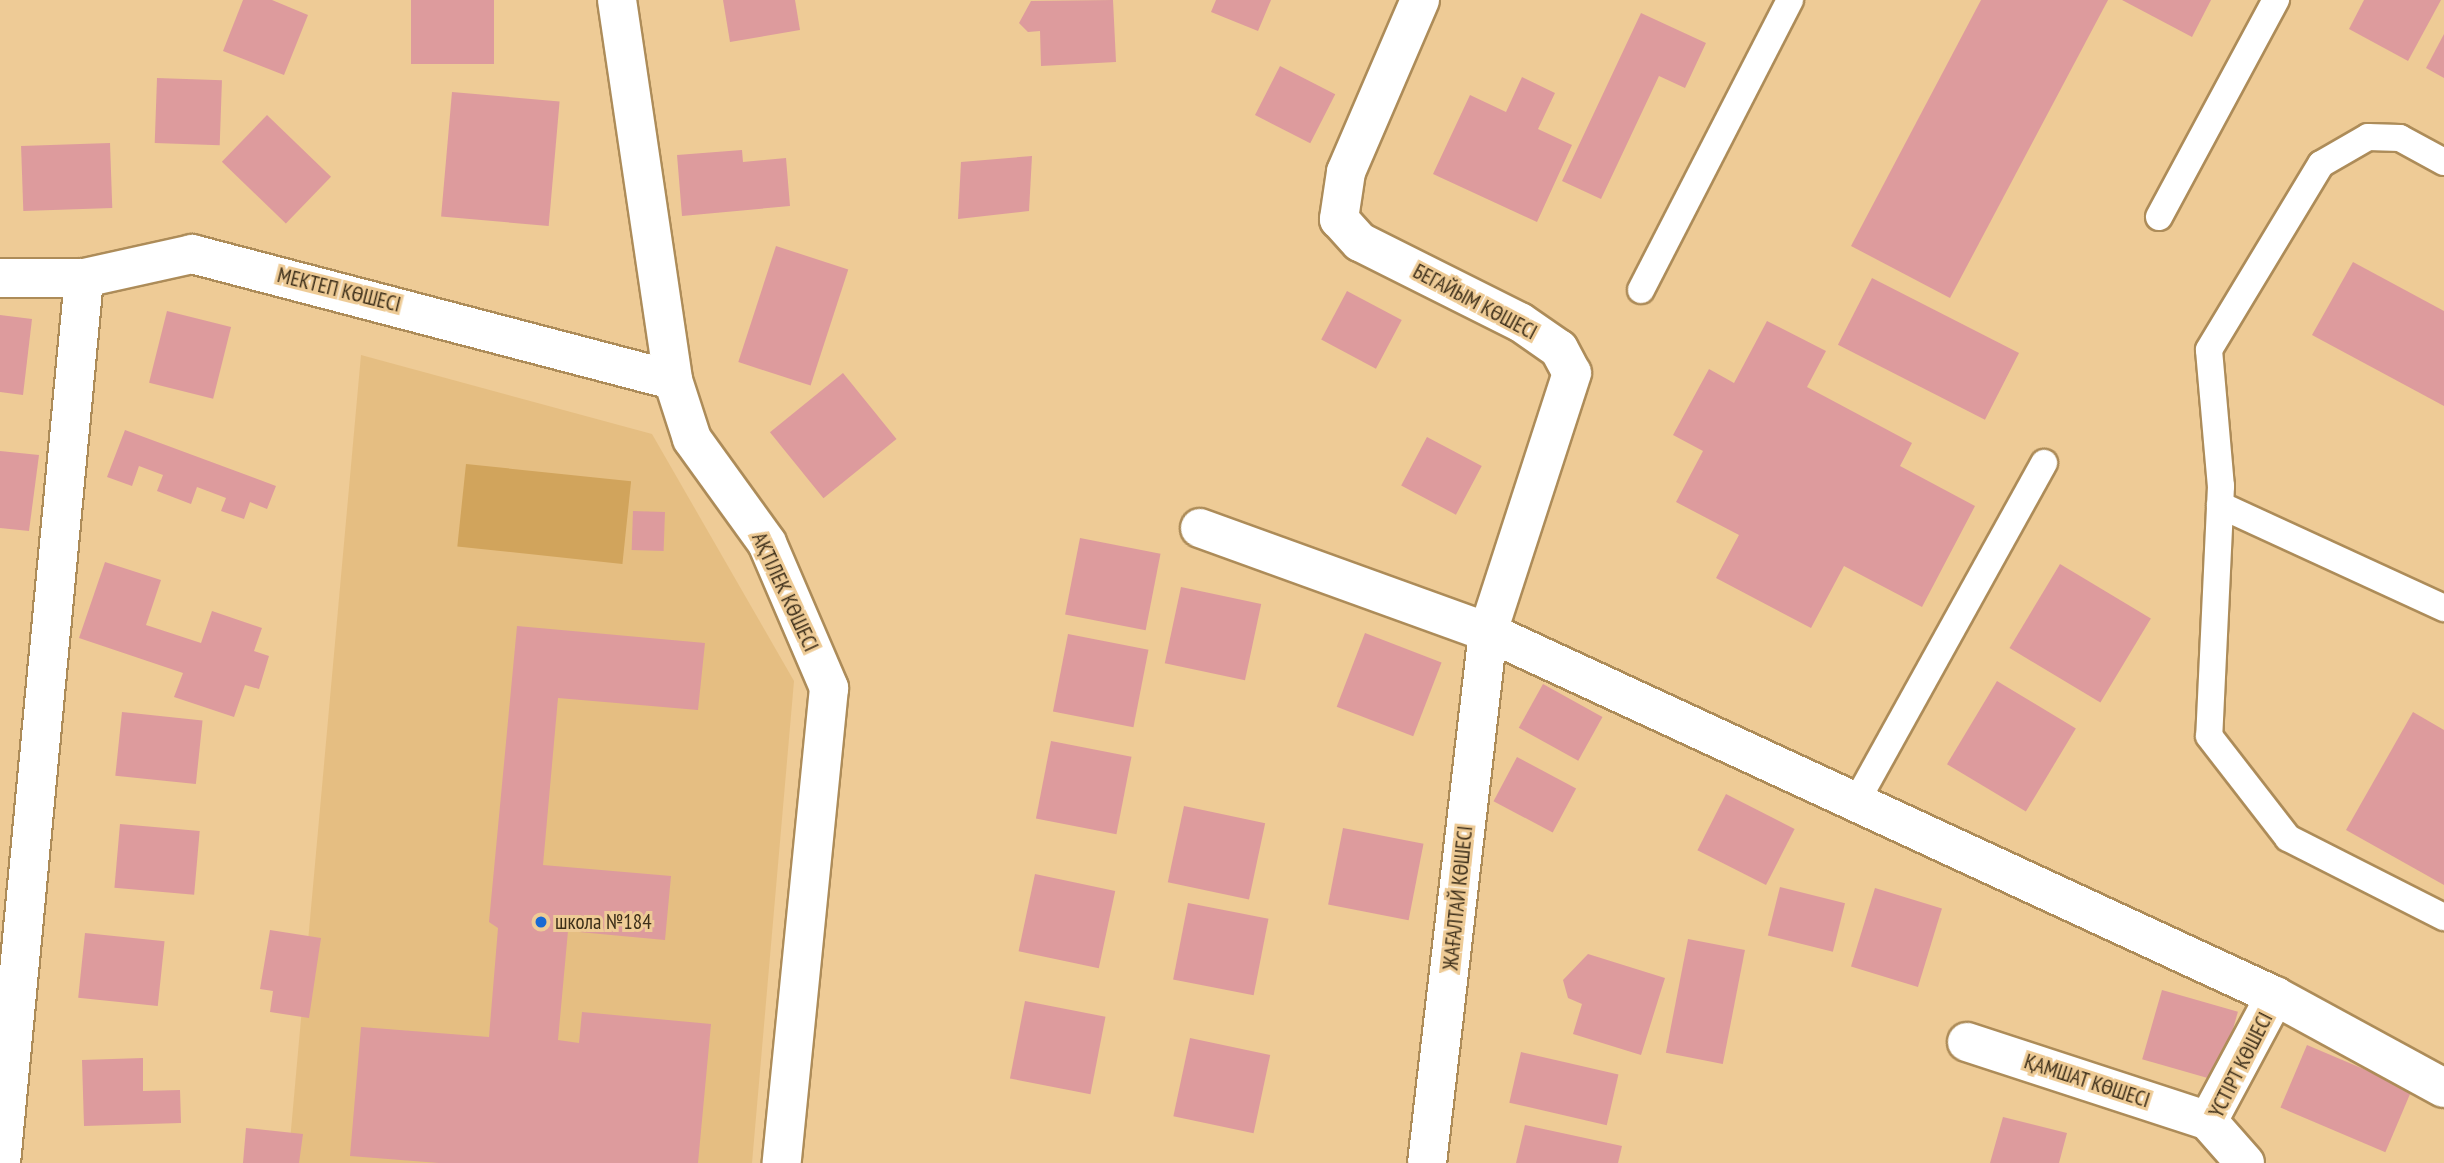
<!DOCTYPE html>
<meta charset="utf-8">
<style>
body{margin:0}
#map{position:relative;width:2444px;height:1163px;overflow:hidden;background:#eecb96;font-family:"PT Sans Narrow",sans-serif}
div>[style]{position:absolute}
.built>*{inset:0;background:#e5be82}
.green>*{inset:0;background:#d1a45c;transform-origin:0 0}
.building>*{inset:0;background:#dd9b9d;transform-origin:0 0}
.roads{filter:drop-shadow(2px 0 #ad8c59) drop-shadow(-2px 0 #ad8c59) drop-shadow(0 2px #ad8c59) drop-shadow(0 -2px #ad8c59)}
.lane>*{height:26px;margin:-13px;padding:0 13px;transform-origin:13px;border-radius:13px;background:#fff}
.street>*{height:38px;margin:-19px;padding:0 19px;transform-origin:19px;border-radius:19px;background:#fff}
.dots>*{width:19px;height:19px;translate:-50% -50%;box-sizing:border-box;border:4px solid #eecb96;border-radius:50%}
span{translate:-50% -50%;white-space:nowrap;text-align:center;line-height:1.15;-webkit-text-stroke:6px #eecb96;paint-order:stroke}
.street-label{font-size:21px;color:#3c2e19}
.poi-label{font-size:21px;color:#3c2e19}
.left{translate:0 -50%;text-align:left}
</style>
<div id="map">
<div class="built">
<i style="clip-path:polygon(361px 355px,652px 434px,794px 681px,752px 1163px,288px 1163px)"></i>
</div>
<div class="green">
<i style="left:466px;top:464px;width:166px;height:83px;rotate:6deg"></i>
</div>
<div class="building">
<i style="clip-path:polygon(243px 0,272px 0,308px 15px,284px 75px,223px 51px)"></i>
<i style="left:411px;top:0;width:83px;height:64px"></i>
<i style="clip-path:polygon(723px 0,795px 0,800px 30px,730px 42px)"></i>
<i style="clip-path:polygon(1113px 0,1116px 62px,1041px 66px,1040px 31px,1028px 32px,1019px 23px,1031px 1px)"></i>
<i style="clip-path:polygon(1216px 0,1271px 0,1258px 31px,1211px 12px)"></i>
<i style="clip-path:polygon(1981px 0,2108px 0,1950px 298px,1851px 246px)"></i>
<i style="clip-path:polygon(2122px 0,2211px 0,2192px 37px)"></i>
<i style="clip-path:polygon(2364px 0,2441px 0,2408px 61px,2349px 29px)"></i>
<i style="clip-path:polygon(1641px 13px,1706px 43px,1685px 88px,1659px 76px,1601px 199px,1562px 181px)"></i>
<i style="clip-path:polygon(2444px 34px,2444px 78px,2426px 68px)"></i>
<i style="left:1280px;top:66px;width:62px;height:55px;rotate:27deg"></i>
<i style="clip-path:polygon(1522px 77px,1555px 93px,1538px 129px,1572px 145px,1537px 222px,1433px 174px,1470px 95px,1506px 112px)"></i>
<i style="left:157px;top:78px;width:65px;height:65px;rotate:2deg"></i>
<i style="left:452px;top:92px;width:108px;height:125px;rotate:5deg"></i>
<i style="left:267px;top:115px;width:89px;height:65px;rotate:44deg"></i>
<i style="left:110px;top:143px;width:65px;height:89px;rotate:88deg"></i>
<i style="clip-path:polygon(742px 150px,743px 162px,786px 158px,790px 206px,682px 216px,677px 155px)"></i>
<i style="clip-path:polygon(1032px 156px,1029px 211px,958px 219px,961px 162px)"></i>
<i style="left:776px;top:246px;width:76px;height:122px;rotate:18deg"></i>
<i style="clip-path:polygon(2353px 262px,2444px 311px,2444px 406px,2312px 335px)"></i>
<i style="left:1872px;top:278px;width:165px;height:75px;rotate:27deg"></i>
<i style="left:1347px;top:291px;width:62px;height:55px;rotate:28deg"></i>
<i style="left:167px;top:311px;width:66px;height:74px;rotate:14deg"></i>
<i style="clip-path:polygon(0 315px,32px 319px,23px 395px,0 392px)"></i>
<i style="clip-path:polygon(1767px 321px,1826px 351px,1807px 387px,1912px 443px,1900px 466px,1975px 506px,1922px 607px,1844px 566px,1811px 628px,1716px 578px,1739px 535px,1676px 502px,1703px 451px,1673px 435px,1709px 369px,1734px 383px)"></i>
<i style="left:843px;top:373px;width:85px;height:94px;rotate:51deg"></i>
<i style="clip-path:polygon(125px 430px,276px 486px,267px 509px,250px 502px,244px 519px,221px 511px,226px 498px,197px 487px,191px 504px,157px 491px,163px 475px,139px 466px,132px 486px,107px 477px)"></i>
<i style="left:1427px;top:437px;width:62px;height:55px;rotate:28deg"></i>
<i style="clip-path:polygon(0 451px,39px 455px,29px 531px,0 528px)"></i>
<i style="left:633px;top:511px;width:32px;height:39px;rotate:2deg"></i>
<i style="left:1080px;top:538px;width:82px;height:78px;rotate:11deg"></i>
<i style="clip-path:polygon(105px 562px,161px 580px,146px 625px,201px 643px,212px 611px,262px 628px,254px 651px,269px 656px,259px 689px,245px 685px,234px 717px,174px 697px,183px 673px,79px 638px)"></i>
<i style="left:2060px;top:564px;width:106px;height:98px;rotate:31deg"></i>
<i style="left:1181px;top:587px;width:82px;height:78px;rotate:12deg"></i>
<i style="clip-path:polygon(517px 626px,705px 643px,698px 710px,558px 698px,543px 865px,671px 876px,665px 940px,568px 931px,558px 1040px,579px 1043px,582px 1012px,711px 1024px,698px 1163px,439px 1163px,350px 1156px,361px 1027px,489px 1037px,498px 928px,489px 922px)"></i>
<i style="left:1365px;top:633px;width:82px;height:79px;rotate:21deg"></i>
<i style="left:1068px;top:634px;width:82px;height:79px;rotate:11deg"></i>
<i style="left:1997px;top:681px;width:92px;height:97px;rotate:31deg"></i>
<i style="left:1543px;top:684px;width:68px;height:50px;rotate:29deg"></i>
<i style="left:122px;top:712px;width:81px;height:64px;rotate:6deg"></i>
<i style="clip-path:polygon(2413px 712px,2444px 730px,2444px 885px,2346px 830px)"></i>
<i style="left:1051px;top:741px;width:82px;height:79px;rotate:11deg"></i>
<i style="left:1517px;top:757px;width:67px;height:50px;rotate:28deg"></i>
<i style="left:1726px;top:794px;width:77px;height:63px;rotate:27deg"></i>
<i style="left:1184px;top:806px;width:83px;height:78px;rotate:12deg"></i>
<i style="left:120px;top:824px;width:80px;height:64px;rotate:5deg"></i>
<i style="left:1343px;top:828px;width:82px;height:78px;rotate:11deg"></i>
<i style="left:1035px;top:874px;width:82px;height:79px;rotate:12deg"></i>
<i style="left:1780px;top:887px;width:67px;height:50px;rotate:14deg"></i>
<i style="left:1875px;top:888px;width:70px;height:82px;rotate:17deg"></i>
<i style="left:1188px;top:903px;width:82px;height:78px;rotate:11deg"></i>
<i style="clip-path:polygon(270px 930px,321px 938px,309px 1018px,270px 1012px,273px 991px,260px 989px)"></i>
<i style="left:85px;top:933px;width:80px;height:65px;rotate:6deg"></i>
<i style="left:1688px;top:939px;width:58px;height:116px;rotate:11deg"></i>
<i style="clip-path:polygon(1588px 954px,1665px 978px,1641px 1055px,1573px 1034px,1582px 1004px,1568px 998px,1563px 980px)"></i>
<i style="left:2162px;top:990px;width:79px;height:72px;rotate:16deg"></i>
<i style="left:1025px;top:1001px;width:82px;height:79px;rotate:11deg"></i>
<i style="left:1190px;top:1038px;width:82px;height:80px;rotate:12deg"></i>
<i style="left:2307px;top:1045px;width:114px;height:68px;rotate:23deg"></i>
<i style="left:1521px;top:1052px;width:100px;height:52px;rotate:13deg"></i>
<i style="clip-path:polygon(143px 1058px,143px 1091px,180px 1090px,181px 1123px,84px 1126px,82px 1060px)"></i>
<i style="clip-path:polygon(2003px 1117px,2067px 1133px,2059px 1163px,1990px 1163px)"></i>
<i style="clip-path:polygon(1525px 1125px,1622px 1146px,1618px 1163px,1516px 1163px)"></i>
<i style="clip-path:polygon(246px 1128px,303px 1134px,299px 1163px,243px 1163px)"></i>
</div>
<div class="roads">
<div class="lane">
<i style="left:2444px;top:162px;width:50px;rotate:-151.4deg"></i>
<i style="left:2400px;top:138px;width:32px;rotate:-178deg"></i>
<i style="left:2368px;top:137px;width:54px;rotate:150.1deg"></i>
<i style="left:2321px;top:164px;width:217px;rotate:121.1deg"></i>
<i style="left:2209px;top:350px;width:137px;rotate:85deg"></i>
<i style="left:2221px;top:486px;width:250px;rotate:92.7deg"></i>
<i style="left:2209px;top:736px;width:129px;rotate:52.2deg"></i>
<i style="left:2288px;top:838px;width:175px;rotate:26.9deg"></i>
<i style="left:2159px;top:217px;width:247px;rotate:-61.7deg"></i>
<i style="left:1641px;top:290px;width:326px;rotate:-62.8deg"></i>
<i style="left:2220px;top:505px;width:247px;rotate:24.7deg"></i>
<i style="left:1855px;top:804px;width:390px;rotate:-61deg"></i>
</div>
<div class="street">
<i style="left:617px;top:0;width:384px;rotate:81.6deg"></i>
<i style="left:673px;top:380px;width:62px;rotate:72.1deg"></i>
<i style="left:692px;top:439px;width:128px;rotate:54.2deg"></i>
<i style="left:767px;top:543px;width:158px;rotate:66.8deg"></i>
<i style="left:829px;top:688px;width:477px;rotate:95.7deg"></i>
<i style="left:1420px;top:0;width:187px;rotate:113.3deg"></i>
<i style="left:1346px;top:172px;width:48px;rotate:98.5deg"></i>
<i style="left:1339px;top:219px;width:31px;rotate:48deg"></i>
<i style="left:1360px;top:242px;width:179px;rotate:26.6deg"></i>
<i style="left:1520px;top:322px;width:47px;rotate:34.7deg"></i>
<i style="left:1559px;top:349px;width:27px;rotate:62deg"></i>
<i style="left:1572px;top:373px;width:272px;rotate:108deg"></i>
<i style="left:1488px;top:632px;width:534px;rotate:96.55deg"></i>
<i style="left:0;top:278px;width:84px"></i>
<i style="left:84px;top:278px;width:111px;rotate:-12.5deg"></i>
<i style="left:192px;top:254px;width:497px;rotate:14.7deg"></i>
<i style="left:1200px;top:528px;width:306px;rotate:19.9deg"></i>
<i style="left:1488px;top:632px;width:867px;rotate:24.82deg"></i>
<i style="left:2275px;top:996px;width:192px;rotate:28.6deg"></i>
<i style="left:1967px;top:1042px;width:254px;rotate:18.1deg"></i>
<i style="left:1px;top:1163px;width:889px;rotate:-84.64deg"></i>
<i style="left:2245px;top:1163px;width:56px;rotate:-131.4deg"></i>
<i style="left:2208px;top:1121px;width:142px;rotate:-61.8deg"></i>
</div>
</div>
<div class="dots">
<i style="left:541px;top:922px;background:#1869d3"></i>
</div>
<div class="street-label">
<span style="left:339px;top:290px;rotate:14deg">МЕКТЕП КӨШЕСІ</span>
<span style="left:1475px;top:302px;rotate:28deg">БЕГАЙЫМ КӨШЕСІ</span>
<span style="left:785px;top:592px;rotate:65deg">АҚТІЛЕК КӨШЕСІ</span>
<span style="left:1458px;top:898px;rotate:-84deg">ЖАҒАЛТАЙ КӨШЕСІ</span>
<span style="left:2241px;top:1065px;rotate:-63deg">ҮСТІРТ КӨШЕСІ</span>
<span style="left:2087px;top:1081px;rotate:18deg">ҚАМШАТ КӨШЕСІ</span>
</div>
<div class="poi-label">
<span class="left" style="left:555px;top:922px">школа №184</span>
</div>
</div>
